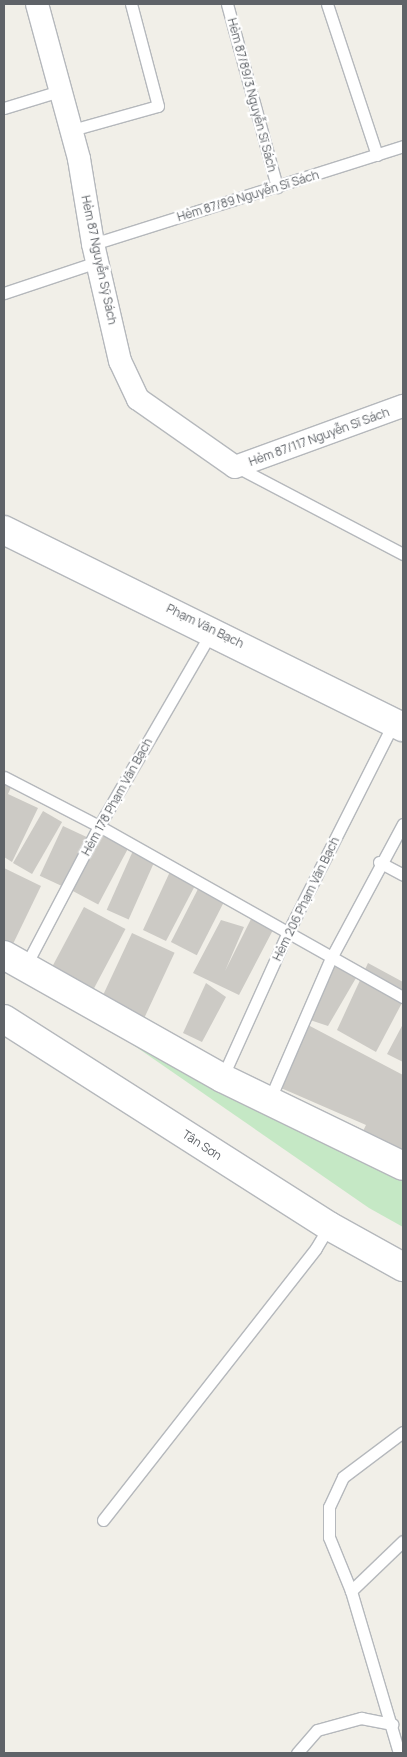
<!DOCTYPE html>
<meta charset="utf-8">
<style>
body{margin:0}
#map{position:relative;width:407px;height:1757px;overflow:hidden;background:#f1efe8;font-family:Manrope,sans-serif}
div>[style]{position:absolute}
.green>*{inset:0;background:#c5e8c5}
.building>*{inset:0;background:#cccac5;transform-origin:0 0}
.roads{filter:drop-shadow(1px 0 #b5b8bc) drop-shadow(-1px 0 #b5b8bc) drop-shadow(0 1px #b5b8bc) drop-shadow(0 -1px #b5b8bc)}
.lane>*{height:11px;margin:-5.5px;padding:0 5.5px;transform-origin:5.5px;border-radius:5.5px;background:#fff}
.street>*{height:22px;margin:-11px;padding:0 11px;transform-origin:11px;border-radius:11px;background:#fff}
.secondary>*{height:28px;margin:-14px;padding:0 14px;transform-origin:14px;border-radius:14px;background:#fff}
span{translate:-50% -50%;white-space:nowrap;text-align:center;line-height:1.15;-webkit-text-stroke:4.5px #fff;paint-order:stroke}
.street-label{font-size:12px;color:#5f6368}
.frame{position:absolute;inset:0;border:5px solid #5f6368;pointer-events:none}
</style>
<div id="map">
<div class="green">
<i style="clip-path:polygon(61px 995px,403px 1169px,403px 1227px,369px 1208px)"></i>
</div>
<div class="building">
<i style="clip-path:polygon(4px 779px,13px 783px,8px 794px,38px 808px,12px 862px,4px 857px)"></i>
<i style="left:43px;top:811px;width:22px;height:60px;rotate:30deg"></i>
<i style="left:63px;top:826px;width:29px;height:55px;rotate:25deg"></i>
<i style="left:100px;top:833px;width:32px;height:64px;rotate:28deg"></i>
<i style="left:136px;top:844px;width:24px;height:72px;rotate:24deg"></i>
<i style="clip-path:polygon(174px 863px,199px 878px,166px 941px,143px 930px)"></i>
<i style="clip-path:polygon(4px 868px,41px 886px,12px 946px,4px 942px)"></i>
<i style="left:200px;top:885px;width:29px;height:64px;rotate:27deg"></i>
<i style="left:84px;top:907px;width:47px;height:76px;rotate:28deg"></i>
<i style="clip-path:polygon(251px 919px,273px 930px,239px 995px,193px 973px,221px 920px,244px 927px,225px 971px)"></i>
<i style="left:132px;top:933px;width:47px;height:75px;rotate:25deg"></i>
<i style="clip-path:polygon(368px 963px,403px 982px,403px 1001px,376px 1052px,337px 1030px)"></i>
<i style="clip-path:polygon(333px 965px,356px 978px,328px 1026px,310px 1020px)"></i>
<i style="clip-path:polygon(206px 983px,226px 997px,202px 1042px,183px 1033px)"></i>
<i style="clip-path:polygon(403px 1024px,403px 1062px,387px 1054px)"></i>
<i style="clip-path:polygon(308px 1025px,403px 1075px,403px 1150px,363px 1131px,366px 1125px,281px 1088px)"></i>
</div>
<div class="roads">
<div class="lane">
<i style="left:227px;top:4px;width:190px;rotate:74.7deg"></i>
<i style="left:327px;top:4px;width:159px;rotate:71.7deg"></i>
<i style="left:4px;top:108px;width:59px;rotate:-16.9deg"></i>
<i style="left:72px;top:130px;width:89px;rotate:-15.6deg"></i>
<i style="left:158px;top:106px;width:106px;rotate:-104.8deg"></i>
<i style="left:93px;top:244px;width:325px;rotate:-17.5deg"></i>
<i style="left:4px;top:293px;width:98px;rotate:-18.4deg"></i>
<i style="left:237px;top:467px;width:187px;rotate:27.7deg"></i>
<i style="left:4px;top:777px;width:107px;rotate:27.3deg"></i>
<i style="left:99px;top:826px;width:349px;rotate:29.4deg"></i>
<i style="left:379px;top:862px;width:27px;rotate:28deg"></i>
<i style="left:25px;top:967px;width:159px;rotate:-62.3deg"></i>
<i style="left:99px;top:826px;width:225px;rotate:-59.9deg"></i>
<i style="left:222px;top:1078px;width:158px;rotate:-65.7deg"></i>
<i style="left:287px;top:934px;width:237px;rotate:-63.2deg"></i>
<i style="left:269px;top:1101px;width:156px;rotate:-66.6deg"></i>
<i style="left:331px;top:958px;width:152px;rotate:-61.8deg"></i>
<i style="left:103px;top:1520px;width:345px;rotate:-51.9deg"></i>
<i style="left:316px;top:1248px;width:26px;rotate:-59deg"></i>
<i style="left:351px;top:1591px;width:72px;rotate:-43.9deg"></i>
<i style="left:297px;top:1753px;width:30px;rotate:-49deg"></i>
<i style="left:317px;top:1730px;width:46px;rotate:-15.3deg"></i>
<i style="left:361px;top:1718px;width:32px;rotate:11deg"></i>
<i style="left:399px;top:1753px;width:169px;rotate:-106.5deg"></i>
<i style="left:351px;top:1591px;width:58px;rotate:-112.2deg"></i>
<i style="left:329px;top:1537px;width:30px;rotate:-90deg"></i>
<i style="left:329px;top:1507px;width:33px;rotate:-65deg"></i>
<i style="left:343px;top:1477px;width:75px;rotate:-36.9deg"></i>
</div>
<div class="street">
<i style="left:37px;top:4px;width:161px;rotate:74.8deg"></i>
<i style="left:79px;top:159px;width:86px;rotate:80.6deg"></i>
<i style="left:93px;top:244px;width:120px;rotate:77deg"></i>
<i style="left:120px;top:361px;width:42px;rotate:64.7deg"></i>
<i style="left:138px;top:399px;width:118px;rotate:35deg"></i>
<i style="left:235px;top:467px;width:179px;rotate:-20deg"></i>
</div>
<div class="secondary">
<i style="left:4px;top:530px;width:445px;rotate:26.3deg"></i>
<i style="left:4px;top:955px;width:250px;rotate:29.4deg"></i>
<i style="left:222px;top:1078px;width:201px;rotate:25.9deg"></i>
<i style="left:4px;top:1019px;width:385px;rotate:32.5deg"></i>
<i style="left:329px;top:1226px;width:85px;rotate:29deg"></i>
</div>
</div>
<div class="street-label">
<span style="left:252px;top:95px;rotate:75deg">Hẻm 87/89/3 Nguyễn Sĩ Sách</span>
<span style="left:248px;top:196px;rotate:-17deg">Hẻm 87/89 Nguyễn Sĩ Sách</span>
<span style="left:99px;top:260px;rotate:78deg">Hẻm 87 Nguyễn Sỹ Sách</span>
<span style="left:319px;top:437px;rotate:-20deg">Hẻm 87/117 Nguyễn Sĩ Sách</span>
<span style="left:205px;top:626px;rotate:26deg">Phạm Văn Bạch</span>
<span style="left:117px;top:797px;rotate:-61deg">Hẻm 178 Phạm Văn Bạch</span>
<span style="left:306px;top:899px;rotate:-64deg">Hẻm 206 Phạm Văn Bạch</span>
<span style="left:202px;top:1145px;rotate:33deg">Tân Sơn</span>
</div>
<div class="frame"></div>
</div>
